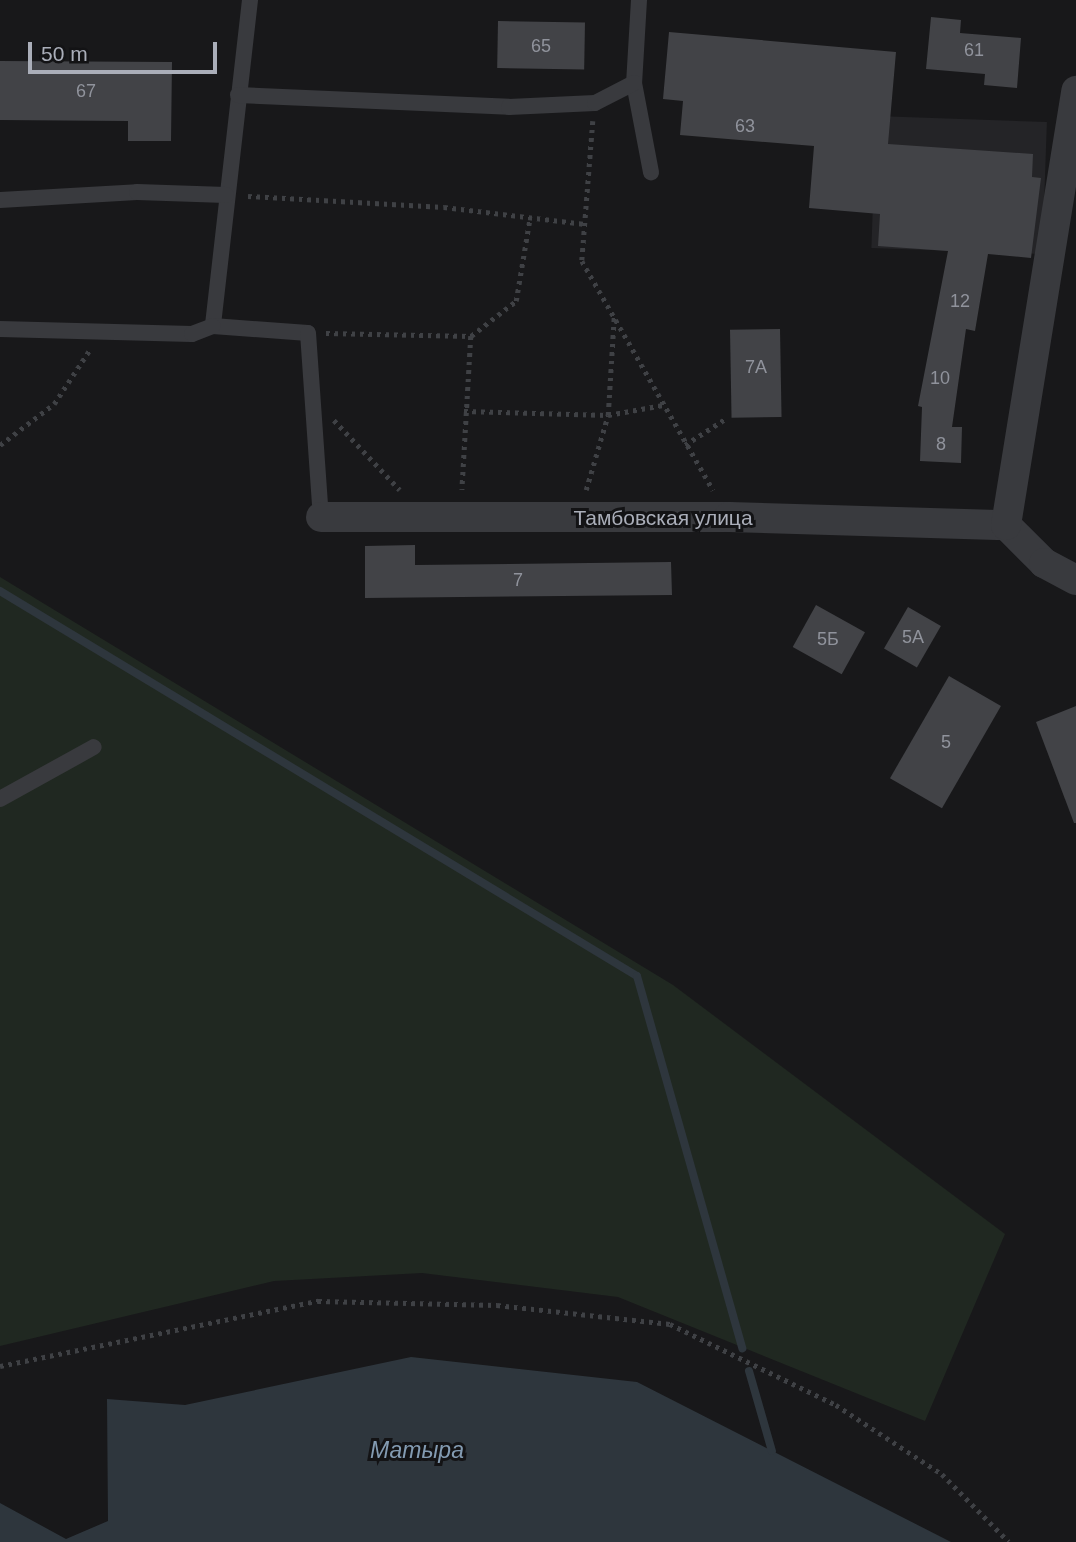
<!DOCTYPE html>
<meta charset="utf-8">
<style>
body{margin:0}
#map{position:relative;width:1076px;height:1542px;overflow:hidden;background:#18181a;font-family:Arial,sans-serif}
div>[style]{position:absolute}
.built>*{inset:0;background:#242427;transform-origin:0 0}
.green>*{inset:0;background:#202821}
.water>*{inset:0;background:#2e363d}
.stream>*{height:8px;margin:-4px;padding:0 4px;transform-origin:4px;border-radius:4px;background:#2e363d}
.building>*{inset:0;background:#424347;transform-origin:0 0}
.path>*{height:4.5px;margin-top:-2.25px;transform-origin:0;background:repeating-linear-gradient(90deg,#3f4145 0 3.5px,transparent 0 8.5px)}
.service>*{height:16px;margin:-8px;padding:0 8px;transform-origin:8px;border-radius:8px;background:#393a3e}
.minor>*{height:30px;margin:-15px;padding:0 15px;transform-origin:15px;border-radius:15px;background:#393a3e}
span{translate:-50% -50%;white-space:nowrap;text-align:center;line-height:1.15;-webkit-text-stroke:6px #131315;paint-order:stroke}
.number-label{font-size:18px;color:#90939c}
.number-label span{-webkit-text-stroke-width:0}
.street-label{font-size:21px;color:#aaaeb9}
.water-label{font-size:23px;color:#839bb2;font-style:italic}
.scale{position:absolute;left:28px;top:42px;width:189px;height:32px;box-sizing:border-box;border:4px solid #aaaeb9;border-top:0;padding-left:9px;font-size:21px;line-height:24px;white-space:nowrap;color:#aaaeb9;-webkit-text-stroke:5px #131315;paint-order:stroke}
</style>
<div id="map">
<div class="built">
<i style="left:876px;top:116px;width:171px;height:132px;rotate:2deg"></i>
</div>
<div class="green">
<i style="clip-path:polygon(0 577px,673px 985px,1005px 1234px,925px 1421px,618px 1297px,422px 1273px,274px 1281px,0 1346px)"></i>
</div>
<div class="water">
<i style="clip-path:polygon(411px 1357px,637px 1382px,951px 1542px,0 1542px,0 1503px,66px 1539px,108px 1521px,107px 1399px,185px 1405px)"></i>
</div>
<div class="stream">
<i style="left:0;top:591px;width:744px;rotate:31.15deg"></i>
<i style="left:637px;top:976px;width:387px;rotate:74.2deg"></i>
<i style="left:749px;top:1371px;width:83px;rotate:74deg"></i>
</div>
<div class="building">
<i style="clip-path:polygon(931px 17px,961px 20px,960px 33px,1021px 38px,1017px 88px,984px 85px,985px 74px,926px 69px)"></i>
<i style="left:498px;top:21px;width:87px;height:47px;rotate:1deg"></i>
<i style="clip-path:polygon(669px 32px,896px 52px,888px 144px,1033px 154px,1032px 177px,1041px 178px,1031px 258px,988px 254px,975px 331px,966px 329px,952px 427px,962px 427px,961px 463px,920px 461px,922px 407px,918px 406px,948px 251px,878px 246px,880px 214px,809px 208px,814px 146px,680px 135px,683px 101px,663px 99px)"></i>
<i style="clip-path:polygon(0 61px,172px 62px,171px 141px,128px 141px,128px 121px,0 120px)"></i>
<i style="left:780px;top:329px;width:88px;height:50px;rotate:89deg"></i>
<i style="clip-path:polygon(415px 545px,415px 565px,671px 562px,672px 595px,365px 598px,365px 546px)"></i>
<i style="left:816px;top:605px;width:56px;height:48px;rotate:29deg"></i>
<i style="left:908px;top:607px;width:38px;height:48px;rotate:30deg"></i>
<i style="left:949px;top:676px;width:60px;height:118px;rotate:30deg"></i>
<i style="clip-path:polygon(1076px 706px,1076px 823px,1074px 823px,1036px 722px)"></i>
</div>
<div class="path">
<i style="left:593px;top:121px;width:140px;rotate:94.5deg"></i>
<i style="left:582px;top:261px;width:264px;rotate:60.2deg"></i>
<i style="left:248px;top:196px;width:196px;rotate:3.2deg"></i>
<i style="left:444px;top:207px;width:142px;rotate:6.9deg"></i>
<i style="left:326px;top:333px;width:145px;rotate:1.2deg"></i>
<i style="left:471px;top:336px;width:154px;rotate:93.3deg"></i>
<i style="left:471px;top:336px;width:57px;rotate:-37.9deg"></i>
<i style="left:516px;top:301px;width:85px;rotate:-80.5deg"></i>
<i style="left:464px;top:411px;width:144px;rotate:1.6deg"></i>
<i style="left:608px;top:415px;width:56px;rotate:-10.3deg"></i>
<i style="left:334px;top:420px;width:96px;rotate:46.7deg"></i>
<i style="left:0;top:445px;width:68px;rotate:-37.2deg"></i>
<i style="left:54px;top:404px;width:64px;rotate:-56.6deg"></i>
<i style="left:685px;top:445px;width:48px;rotate:-33deg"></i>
<i style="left:586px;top:490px;width:78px;rotate:-73.7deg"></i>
<i style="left:608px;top:415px;width:98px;rotate:-86.5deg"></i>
<i style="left:0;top:1366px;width:325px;rotate:-11.6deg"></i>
<i style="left:318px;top:1301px;width:179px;rotate:1.3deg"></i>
<i style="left:497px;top:1305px;width:174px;rotate:6.3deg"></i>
<i style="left:670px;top:1324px;width:185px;rotate:26deg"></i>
<i style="left:836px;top:1405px;width:126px;rotate:33.1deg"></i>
<i style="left:942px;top:1474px;width:95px;rotate:45.4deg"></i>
</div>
<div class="service">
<i style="left:250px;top:0;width:328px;rotate:96.5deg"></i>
<i style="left:213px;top:326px;width:95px;rotate:4.2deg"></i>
<i style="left:308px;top:333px;width:184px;rotate:86deg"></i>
<i style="left:639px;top:0;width:83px;rotate:93.4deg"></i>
<i style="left:634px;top:83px;width:91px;rotate:79.2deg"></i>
<i style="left:238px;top:95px;width:271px;rotate:2.5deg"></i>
<i style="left:509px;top:107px;width:86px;rotate:-2.7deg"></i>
<i style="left:595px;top:103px;width:44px;rotate:-27.1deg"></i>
<i style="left:0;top:200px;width:137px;rotate:-3.3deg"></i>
<i style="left:137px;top:192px;width:89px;rotate:1.9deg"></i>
<i style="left:0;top:329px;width:192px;rotate:1.5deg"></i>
<i style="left:192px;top:334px;width:22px;rotate:-21deg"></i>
<i style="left:0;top:799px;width:107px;rotate:-29deg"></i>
</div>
<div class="minor">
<i style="left:321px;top:517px;width:408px"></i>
<i style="left:729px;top:517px;width:277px;rotate:1.7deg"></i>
<i style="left:1006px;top:525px;width:54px;rotate:45deg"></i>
<i style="left:1044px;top:563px;width:36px;rotate:28deg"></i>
<i style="left:1006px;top:525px;width:440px;rotate:-80.8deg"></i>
</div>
<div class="number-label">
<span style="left:541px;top:46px">65</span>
<span style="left:974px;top:50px">61</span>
<span style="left:86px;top:91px">67</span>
<span style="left:745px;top:126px">63</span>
<span style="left:960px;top:301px">12</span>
<span style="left:756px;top:367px">7А</span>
<span style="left:940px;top:378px">10</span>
<span style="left:941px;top:444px">8</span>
<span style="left:518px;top:580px">7</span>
<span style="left:913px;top:637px">5А</span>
<span style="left:828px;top:639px">5Б</span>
<span style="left:946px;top:742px">5</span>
</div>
<div class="street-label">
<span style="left:663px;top:518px">Тамбовская улица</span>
</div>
<div class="water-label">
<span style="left:417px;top:1450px">Матыра</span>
</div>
<div class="scale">50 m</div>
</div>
